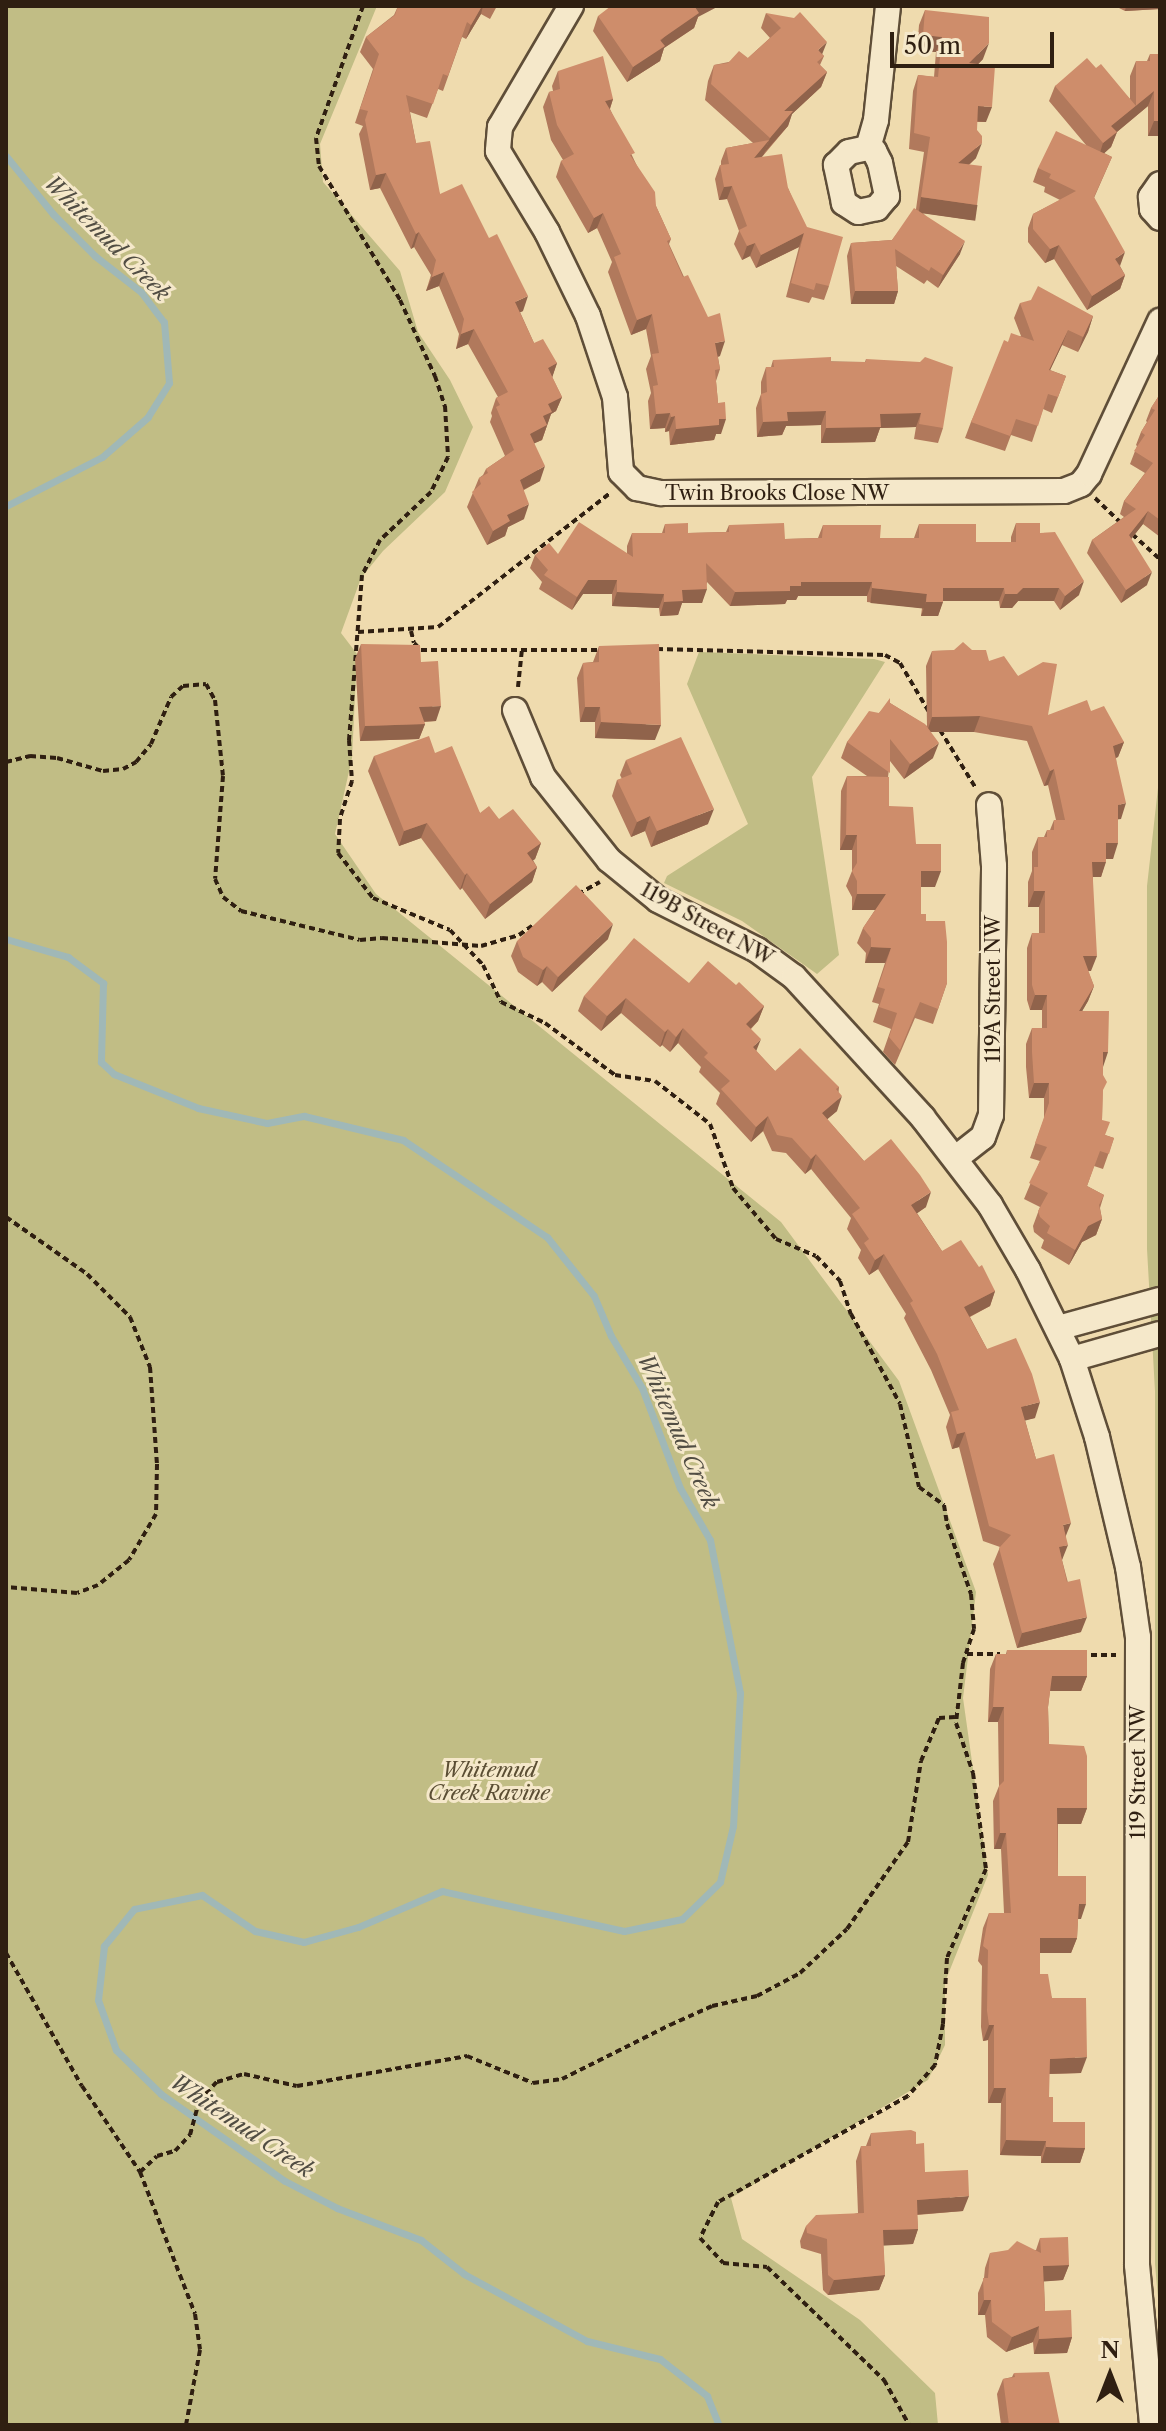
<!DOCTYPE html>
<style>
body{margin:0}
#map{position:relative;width:1166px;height:2431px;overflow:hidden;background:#efdbae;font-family:"Libre Caslon Text",serif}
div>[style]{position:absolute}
.green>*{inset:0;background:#c1bd85}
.stream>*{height:7px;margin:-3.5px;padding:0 3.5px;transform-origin:3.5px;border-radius:3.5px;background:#a0b8b7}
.path>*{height:4px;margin-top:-2px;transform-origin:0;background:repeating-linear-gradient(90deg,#2f1f11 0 6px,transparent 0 10px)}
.roads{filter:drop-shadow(2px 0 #5f4e38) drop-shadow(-2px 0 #5f4e38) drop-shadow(0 2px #5f4e38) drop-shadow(0 -2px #5f4e38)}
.minor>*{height:24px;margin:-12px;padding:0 12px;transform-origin:12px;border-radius:12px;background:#f5e8ca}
.wall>*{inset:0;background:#b1795c}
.shaded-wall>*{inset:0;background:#90634b;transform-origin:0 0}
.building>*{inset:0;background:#ce8d6b}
span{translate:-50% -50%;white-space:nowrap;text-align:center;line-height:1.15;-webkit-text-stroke:6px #f5e8ca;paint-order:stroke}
.street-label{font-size:20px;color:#2f1f11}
.park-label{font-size:20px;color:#5b4e34;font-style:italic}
.water-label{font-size:22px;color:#514d43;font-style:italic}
.frame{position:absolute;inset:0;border:8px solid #2f1f11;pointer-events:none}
.north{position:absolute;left:1070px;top:2335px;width:80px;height:80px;-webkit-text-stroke:6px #f5e8ca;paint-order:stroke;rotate:0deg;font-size:22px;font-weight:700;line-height:32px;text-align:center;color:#2f1f11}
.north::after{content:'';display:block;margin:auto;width:28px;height:36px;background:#2f1f11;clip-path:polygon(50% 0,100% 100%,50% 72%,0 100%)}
.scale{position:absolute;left:890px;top:32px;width:164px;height:36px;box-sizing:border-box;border:4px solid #2f1f11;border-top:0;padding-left:10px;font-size:24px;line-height:28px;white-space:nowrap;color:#2f1f11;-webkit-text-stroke:6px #f5e8ca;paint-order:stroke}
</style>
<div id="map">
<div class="green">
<i style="clip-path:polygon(6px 6px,377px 6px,320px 144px,323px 182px,400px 271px,418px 332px,450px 380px,473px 427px,445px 492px,383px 551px,361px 578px,341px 633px,357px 654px,352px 758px,335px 834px,376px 894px,781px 1222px,899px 1381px,976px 1592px,963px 1698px,988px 1875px,945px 1982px,945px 2045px,928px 2080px,731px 2198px,742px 2239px,860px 2320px,935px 2393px,938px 2425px,6px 2425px)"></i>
<i style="clip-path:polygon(699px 652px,874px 659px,885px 662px,812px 777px,839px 955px,817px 974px,742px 921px,664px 883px,667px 876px,748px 824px,687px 684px)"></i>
<i style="clip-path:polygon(1160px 770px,1160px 2321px,1155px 2264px,1155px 1391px,1147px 1249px,1147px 886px)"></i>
</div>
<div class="stream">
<i style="left:6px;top:156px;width:75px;rotate:51deg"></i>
<i style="left:53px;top:214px;width:59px;rotate:45deg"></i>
<i style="left:95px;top:256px;width:58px;rotate:38deg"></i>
<i style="left:141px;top:292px;width:38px;rotate:53deg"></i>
<i style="left:164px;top:322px;width:61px;rotate:85.3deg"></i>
<i style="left:169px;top:383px;width:40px;rotate:122deg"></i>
<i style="left:148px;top:417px;width:61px;rotate:139deg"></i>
<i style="left:102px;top:457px;width:108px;rotate:153deg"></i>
<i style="left:6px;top:939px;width:65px;rotate:16.2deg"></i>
<i style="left:68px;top:957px;width:44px;rotate:36.6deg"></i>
<i style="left:103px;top:983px;width:79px;rotate:91.5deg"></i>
<i style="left:101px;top:1062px;width:18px;rotate:43deg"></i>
<i style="left:114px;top:1074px;width:91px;rotate:22deg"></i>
<i style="left:198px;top:1108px;width:71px;rotate:12.3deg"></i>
<i style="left:267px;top:1123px;width:38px;rotate:-11deg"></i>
<i style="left:304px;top:1116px;width:102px;rotate:13.6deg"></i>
<i style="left:403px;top:1140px;width:174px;rotate:34deg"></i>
<i style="left:547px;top:1237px;width:75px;rotate:51.5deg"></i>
<i style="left:594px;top:1296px;width:43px;rotate:67deg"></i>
<i style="left:611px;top:1336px;width:61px;rotate:59.2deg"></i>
<i style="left:642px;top:1388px;width:107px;rotate:69.2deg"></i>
<i style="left:680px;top:1488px;width:60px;rotate:60deg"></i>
<i style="left:710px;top:1540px;width:156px;rotate:78.9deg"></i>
<i style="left:740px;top:1693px;width:133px;rotate:93deg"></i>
<i style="left:733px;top:1826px;width:57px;rotate:103.1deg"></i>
<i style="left:720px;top:1882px;width:53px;rotate:135.8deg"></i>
<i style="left:682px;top:1919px;width:59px;rotate:168.3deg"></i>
<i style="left:624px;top:1931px;width:186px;rotate:-167.6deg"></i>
<i style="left:442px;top:1891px;width:91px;rotate:156.8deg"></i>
<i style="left:358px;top:1927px;width:56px;rotate:164.5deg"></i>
<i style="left:304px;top:1942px;width:50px;rotate:-167.3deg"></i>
<i style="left:255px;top:1931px;width:64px;rotate:-145.8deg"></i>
<i style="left:202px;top:1895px;width:69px;rotate:168.4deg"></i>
<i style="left:134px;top:1909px;width:48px;rotate:129deg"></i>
<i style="left:104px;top:1946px;width:54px;rotate:96.3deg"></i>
<i style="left:98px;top:2000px;width:53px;rotate:70.2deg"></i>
<i style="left:116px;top:2050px;width:63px;rotate:44.4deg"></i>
<i style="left:161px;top:2094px;width:151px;rotate:35.1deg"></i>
<i style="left:285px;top:2181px;width:59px;rotate:27.4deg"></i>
<i style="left:337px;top:2208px;width:90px;rotate:20.9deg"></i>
<i style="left:421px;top:2240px;width:55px;rotate:38.3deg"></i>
<i style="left:464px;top:2274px;width:140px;rotate:28.6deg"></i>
<i style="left:587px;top:2341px;width:75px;rotate:13.9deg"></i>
<i style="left:660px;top:2359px;width:60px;rotate:38.2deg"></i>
<i style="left:707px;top:2396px;width:31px;rotate:68deg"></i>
</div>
<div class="path">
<i style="left:363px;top:6px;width:140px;rotate:109.6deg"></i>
<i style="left:316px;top:138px;width:28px;rotate:84deg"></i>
<i style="left:319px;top:166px;width:157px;rotate:58.8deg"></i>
<i style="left:400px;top:300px;width:84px;rotate:65.3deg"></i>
<i style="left:435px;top:376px;width:32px;rotate:72deg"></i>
<i style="left:445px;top:406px;width:51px;rotate:86.6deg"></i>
<i style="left:448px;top:457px;width:39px;rotate:116deg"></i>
<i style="left:431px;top:492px;width:70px;rotate:136.7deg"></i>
<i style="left:380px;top:540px;width:39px;rotate:117deg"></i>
<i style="left:362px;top:575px;width:166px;rotate:94.5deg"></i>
<i style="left:349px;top:740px;width:41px;rotate:85.8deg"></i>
<i style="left:352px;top:781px;width:40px;rotate:108deg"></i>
<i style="left:340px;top:819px;width:34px;rotate:93deg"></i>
<i style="left:338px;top:853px;width:57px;rotate:52.1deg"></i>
<i style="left:373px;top:898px;width:83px;rotate:22.6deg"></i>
<i style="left:450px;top:930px;width:48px;rotate:46.7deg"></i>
<i style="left:483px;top:965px;width:41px;rotate:64.1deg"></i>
<i style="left:501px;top:1002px;width:49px;rotate:25.5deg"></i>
<i style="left:545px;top:1023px;width:87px;rotate:36.6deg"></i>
<i style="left:615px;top:1075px;width:40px;rotate:8.5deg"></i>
<i style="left:655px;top:1081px;width:70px;rotate:38deg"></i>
<i style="left:710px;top:1124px;width:68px;rotate:70.2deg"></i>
<i style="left:733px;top:1188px;width:67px;rotate:49.9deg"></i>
<i style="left:776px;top:1239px;width:43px;rotate:23deg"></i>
<i style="left:816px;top:1256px;width:35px;rotate:46deg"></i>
<i style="left:840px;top:1281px;width:35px;rotate:72deg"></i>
<i style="left:851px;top:1314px;width:102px;rotate:61.4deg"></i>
<i style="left:900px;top:1404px;width:85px;rotate:77.1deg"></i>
<i style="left:919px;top:1487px;width:31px;rotate:36deg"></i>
<i style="left:944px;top:1505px;width:19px;rotate:81deg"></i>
<i style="left:947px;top:1524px;width:74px;rotate:71.1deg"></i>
<i style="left:971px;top:1594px;width:35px;rotate:85deg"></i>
<i style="left:974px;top:1629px;width:36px;rotate:108deg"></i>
<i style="left:963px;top:1663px;width:60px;rotate:96.7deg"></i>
<i style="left:956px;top:1723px;width:53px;rotate:71.2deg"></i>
<i style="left:973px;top:1773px;width:97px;rotate:82.3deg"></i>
<i style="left:986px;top:1869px;width:97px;rotate:113.7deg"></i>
<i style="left:947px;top:1958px;width:66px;rotate:93.5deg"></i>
<i style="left:943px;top:2024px;width:42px;rotate:101deg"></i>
<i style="left:935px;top:2065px;width:41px;rotate:131.1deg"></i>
<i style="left:908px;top:2096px;width:218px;rotate:150.8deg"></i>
<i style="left:718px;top:2202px;width:40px;rotate:116.6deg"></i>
<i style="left:700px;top:2238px;width:34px;rotate:47deg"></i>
<i style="left:723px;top:2263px;width:44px;rotate:5.2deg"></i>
<i style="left:767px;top:2267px;width:163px;rotate:44deg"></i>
<i style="left:884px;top:2380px;width:51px;rotate:60.9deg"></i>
<i style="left:1095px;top:498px;width:35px;rotate:44deg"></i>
<i style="left:1132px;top:534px;width:38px;rotate:42deg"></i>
<i style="left:411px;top:631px;width:12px;rotate:76deg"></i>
<i style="left:414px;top:643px;width:10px;rotate:45deg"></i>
<i style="left:421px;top:650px;width:179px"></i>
<i style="left:358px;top:632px;width:80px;rotate:-3.6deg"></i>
<i style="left:438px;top:627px;width:218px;rotate:-37.9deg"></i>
<i style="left:657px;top:649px;width:228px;rotate:1.5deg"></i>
<i style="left:885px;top:655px;width:17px;rotate:28deg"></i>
<i style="left:900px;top:663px;width:57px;rotate:59.4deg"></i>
<i style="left:518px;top:687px;width:37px;rotate:-84deg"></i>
<i style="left:940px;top:730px;width:67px;rotate:58.4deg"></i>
<i style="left:6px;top:762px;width:25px;rotate:-14deg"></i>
<i style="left:30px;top:756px;width:27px;rotate:4deg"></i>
<i style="left:57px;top:758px;width:48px;rotate:15.8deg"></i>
<i style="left:103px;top:771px;width:20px;rotate:-6deg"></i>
<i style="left:123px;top:769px;width:15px;rotate:-28deg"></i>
<i style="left:136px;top:762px;width:23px;rotate:-50deg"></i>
<i style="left:151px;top:744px;width:51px;rotate:-66.9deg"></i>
<i style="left:171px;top:697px;width:16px;rotate:-43deg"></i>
<i style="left:183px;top:686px;width:23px;rotate:-5deg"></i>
<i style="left:206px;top:684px;width:18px;rotate:61deg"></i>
<i style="left:215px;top:700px;width:76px;rotate:84deg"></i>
<i style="left:223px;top:776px;width:103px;rotate:94.4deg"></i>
<i style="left:215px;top:879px;width:20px;rotate:66deg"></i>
<i style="left:223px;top:897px;width:23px;rotate:38deg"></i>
<i style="left:241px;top:911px;width:122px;rotate:13.7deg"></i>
<i style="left:360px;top:940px;width:22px;rotate:-5deg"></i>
<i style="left:382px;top:938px;width:99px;rotate:4.6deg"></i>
<i style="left:481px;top:946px;width:40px;rotate:-16deg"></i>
<i style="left:519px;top:935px;width:19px;rotate:-35deg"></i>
<i style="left:578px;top:894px;width:25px;rotate:-29deg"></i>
<i style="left:6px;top:1217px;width:99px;rotate:35.1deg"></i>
<i style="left:87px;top:1274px;width:61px;rotate:45deg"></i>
<i style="left:130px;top:1317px;width:54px;rotate:68.2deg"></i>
<i style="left:150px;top:1367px;width:97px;rotate:85.9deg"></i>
<i style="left:157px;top:1464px;width:50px;rotate:91.1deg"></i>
<i style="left:156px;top:1514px;width:53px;rotate:120.4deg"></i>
<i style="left:129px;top:1560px;width:40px;rotate:141deg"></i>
<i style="left:98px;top:1585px;width:22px;rotate:159deg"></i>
<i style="left:77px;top:1593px;width:71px;rotate:-175.2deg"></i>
<i style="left:967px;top:1654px;width:33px"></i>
<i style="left:1081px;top:1655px;width:35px"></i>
<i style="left:6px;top:1953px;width:153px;rotate:60.3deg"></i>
<i style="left:82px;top:2086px;width:104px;rotate:56deg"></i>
<i style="left:140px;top:2172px;width:152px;rotate:68.8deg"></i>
<i style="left:195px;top:2314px;width:36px;rotate:82deg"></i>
<i style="left:200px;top:2350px;width:76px;rotate:100.6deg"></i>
<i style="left:140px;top:2172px;width:23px;rotate:-43deg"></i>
<i style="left:157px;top:2156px;width:19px;rotate:-16deg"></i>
<i style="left:175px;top:2151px;width:22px;rotate:-47deg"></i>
<i style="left:190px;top:2135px;width:35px;rotate:-75deg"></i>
<i style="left:199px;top:2101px;width:26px;rotate:-47deg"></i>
<i style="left:217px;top:2082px;width:28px;rotate:-17deg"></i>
<i style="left:244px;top:2074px;width:54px;rotate:12.8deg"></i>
<i style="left:297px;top:2086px;width:173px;rotate:-10deg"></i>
<i style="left:467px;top:2056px;width:71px;rotate:22.2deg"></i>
<i style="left:533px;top:2083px;width:29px;rotate:-8deg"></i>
<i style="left:562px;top:2079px;width:121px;rotate:-26.6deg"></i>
<i style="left:670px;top:2025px;width:46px;rotate:-24.3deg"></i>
<i style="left:712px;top:2006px;width:46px;rotate:-12.5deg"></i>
<i style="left:757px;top:1996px;width:49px;rotate:-28.1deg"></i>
<i style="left:800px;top:1973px;width:64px;rotate:-43.1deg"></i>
<i style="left:847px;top:1929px;width:106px;rotate:-55deg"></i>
<i style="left:908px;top:1842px;width:82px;rotate:-80.9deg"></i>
<i style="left:921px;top:1761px;width:47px;rotate:-67.3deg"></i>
<i style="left:939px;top:1718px;width:16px;rotate:-4deg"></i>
</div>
<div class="roads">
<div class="minor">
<i style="left:571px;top:6px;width:140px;rotate:120.4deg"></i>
<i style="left:500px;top:127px;width:24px;rotate:95deg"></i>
<i style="left:498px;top:151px;width:95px;rotate:58.8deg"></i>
<i style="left:547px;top:232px;width:93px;rotate:64deg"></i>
<i style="left:588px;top:316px;width:85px;rotate:71.6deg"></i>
<i style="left:615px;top:397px;width:75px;rotate:85.4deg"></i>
<i style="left:621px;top:472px;width:23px;rotate:45deg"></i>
<i style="left:637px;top:488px;width:25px;rotate:12deg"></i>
<i style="left:661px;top:493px;width:403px;rotate:-0.3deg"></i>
<i style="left:1064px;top:491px;width:18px;rotate:-22deg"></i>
<i style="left:1081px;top:484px;width:13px;rotate:-51deg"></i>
<i style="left:1089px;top:474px;width:169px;rotate:-65.1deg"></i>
<i style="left:868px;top:148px;width:7px;rotate:27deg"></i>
<i style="left:874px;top:151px;width:13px;rotate:63deg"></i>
<i style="left:880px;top:163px;width:34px;rotate:78deg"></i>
<i style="left:887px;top:196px;width:16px;rotate:130deg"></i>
<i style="left:877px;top:208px;width:19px;rotate:168deg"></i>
<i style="left:858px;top:212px;width:17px;rotate:-147deg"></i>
<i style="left:844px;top:203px;width:39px;rotate:-102deg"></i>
<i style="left:836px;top:165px;width:18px;rotate:-45deg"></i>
<i style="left:849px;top:152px;width:19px;rotate:-12deg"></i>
<i style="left:868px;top:148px;width:29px;rotate:-74deg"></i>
<i style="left:876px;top:120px;width:115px;rotate:-84deg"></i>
<i style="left:1160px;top:184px;width:16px;rotate:125deg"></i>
<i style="left:1151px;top:197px;width:12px;rotate:85deg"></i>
<i style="left:1152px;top:209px;width:12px;rotate:48deg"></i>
<i style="left:515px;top:710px;width:73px;rotate:67.3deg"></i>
<i style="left:543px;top:777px;width:106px;rotate:51.5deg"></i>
<i style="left:609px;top:860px;width:63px;rotate:39.2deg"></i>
<i style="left:658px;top:900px;width:111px;rotate:26.8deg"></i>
<i style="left:757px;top:950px;width:46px;rotate:36.1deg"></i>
<i style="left:794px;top:977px;width:191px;rotate:47.5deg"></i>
<i style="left:923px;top:1118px;width:110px;rotate:52.4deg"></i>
<i style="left:990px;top:1205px;width:75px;rotate:59.7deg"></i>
<i style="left:1028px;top:1270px;width:99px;rotate:63.7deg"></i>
<i style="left:1072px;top:1359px;width:82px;rotate:72.2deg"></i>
<i style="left:1097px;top:1437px;width:134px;rotate:76.6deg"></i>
<i style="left:1128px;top:1567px;width:71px;rotate:81.9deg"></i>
<i style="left:1138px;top:1637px;width:628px;rotate:90.09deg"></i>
<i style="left:1137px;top:2265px;width:161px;rotate:84.6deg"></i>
<i style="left:956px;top:1158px;width:34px;rotate:-38deg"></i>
<i style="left:983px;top:1137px;width:23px;rotate:-70deg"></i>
<i style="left:991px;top:1115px;width:249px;rotate:-89.3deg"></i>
<i style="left:994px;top:866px;width:61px;rotate:-94.7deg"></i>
<i style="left:1058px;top:1328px;width:106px;rotate:-15.4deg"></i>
<i style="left:1072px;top:1359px;width:91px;rotate:-15.9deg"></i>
</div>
</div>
<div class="wall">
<i style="clip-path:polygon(398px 6px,497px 6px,490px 19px,481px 14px,466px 39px,462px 37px,443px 91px,438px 89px,427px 118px,410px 112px,416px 143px,440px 194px,523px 311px,520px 312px,534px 343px,557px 363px,552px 377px,562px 397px,556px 411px,551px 414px,542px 440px,534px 443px,540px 481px,524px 490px,524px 519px,508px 527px,505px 536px,487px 545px,467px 507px,479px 478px,483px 475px,486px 469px,505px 456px,490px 422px,492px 416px,491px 413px,496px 398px,498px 397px,468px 344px,456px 349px,459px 334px,439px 286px,426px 291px,431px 275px,414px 247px,411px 249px,380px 188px,370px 190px,359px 134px,363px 126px,355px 123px,373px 69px,360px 52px,366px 37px,394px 15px)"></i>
<i style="clip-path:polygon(1115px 6px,1160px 6px,1160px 9px,1125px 11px)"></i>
<i style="clip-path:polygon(925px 10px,983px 59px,978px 64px,986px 122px,977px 122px,976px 158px,969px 165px,977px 205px,971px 220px,923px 213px,960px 254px,938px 288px,927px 280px,924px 284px,896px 266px,898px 291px,894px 304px,851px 304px,847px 256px,851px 243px,892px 240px,916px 209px,924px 152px,909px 149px,913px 91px,918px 75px,934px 77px,936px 52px,917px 51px,919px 25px)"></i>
<i style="clip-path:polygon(766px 13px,822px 54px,824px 56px,820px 65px,827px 72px,821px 87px,792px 114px,788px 126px,762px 157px,788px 188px,829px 286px,824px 300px,812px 297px,809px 303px,786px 297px,799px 247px,756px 268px,750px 256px,742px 260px,734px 244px,739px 231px,727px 199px,719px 200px,715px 179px,720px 165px,721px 165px,721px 161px,726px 148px,753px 143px,705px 100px,708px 81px,714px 65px,748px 58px,770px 38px,761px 28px)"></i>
<i style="clip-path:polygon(598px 16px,698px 17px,694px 28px,664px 48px,660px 61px,627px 82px,593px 31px)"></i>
<i style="clip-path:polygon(1150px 54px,1160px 136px,1148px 136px,1148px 106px,1117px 132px,1111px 147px,1104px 153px,1112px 157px,1094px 198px,1120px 266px,1125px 275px,1120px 289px,1087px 310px,1054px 259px,1045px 263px,1028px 242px,1028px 228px,1033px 214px,1060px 200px,1044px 192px,1045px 187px,1033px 182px,1038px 168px,1086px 145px,1049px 101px,1055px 86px,1096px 68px,1130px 99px,1130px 76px,1136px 61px,1147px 61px)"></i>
<i style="clip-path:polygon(558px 71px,613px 99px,610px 109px,656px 206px,671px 239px,669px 244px,720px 356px,718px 357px,720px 369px,716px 381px,721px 434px,716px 434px,714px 440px,670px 445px,669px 431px,665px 432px,665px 428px,650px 429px,648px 401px,651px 393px,646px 369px,651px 356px,646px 329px,631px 335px,608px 272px,612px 262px,597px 228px,588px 233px,556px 177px,561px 161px,563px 160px,551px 140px,543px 107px,549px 92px,553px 91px,552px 86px)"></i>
<i style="clip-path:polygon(1020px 303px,1093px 316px,1088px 332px,1078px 352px,1062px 345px,1050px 370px,1066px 376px,1052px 413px,1043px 409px,1032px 442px,1011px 435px,1005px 451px,965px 438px,971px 422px,1008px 342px,1021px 336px,1014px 318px)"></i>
<i style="clip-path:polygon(866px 359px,943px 428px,938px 443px,914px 439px,916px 427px,880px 428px,875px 442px,821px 443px,821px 425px,786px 426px,782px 435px,757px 437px,756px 408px,761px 394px,761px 382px,766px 367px,771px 367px,773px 360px,865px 362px)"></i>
<i style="clip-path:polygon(1160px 394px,1160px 537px,1143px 524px,1131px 539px,1147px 585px,1121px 603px,1087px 553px,1092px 540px,1124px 517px,1120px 514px,1124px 501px,1145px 473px,1130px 464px,1137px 446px,1136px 445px,1141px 432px,1147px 422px,1146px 421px,1151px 408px)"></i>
<i style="clip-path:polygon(1016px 523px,1040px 533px,1079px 595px,1060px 610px,1054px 601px,1018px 601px,1012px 608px,1000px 608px,999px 601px,943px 601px,938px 616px,921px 616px,922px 608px,867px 602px,867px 596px,798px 596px,796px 600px,787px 600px,785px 604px,730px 606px,707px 582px,702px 603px,682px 603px,678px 615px,660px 616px,659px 608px,612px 606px,612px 594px,583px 594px,572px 610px,539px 589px,542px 582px,530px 568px,535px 555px,627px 554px,627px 546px,632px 533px,662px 533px,665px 524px,688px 533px,726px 532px,729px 525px,785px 539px,818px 538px,823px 525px,880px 538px,914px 538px,919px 524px,976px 542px,1011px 542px,1011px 537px)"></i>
<i style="clip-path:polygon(361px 644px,421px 662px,436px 721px,424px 722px,425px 724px,419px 739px,360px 741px,355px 659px)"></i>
<i style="clip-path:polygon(599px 646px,655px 740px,595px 738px,595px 722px,580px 722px,577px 678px,583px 663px,593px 662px)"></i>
<i style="clip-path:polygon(972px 650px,989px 661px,1018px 676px,1048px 715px,1091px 711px,1124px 742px,1118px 757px,1116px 758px,1121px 819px,1118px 819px,1113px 859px,1106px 859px,1101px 877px,1093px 877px,1091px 971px,1088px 971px,1094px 986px,1088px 1001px,1082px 1011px,1103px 1067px,1102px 1120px,1105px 1135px,1114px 1138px,1103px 1169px,1094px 1166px,1087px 1186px,1104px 1195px,1100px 1208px,1102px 1219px,1096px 1235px,1082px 1242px,1069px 1265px,1041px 1248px,1044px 1240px,1034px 1232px,1033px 1226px,1040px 1207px,1024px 1199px,1040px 1161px,1030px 1158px,1044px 1119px,1044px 1098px,1029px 1098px,1026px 1067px,1026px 1044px,1032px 1028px,1042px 1028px,1042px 1010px,1030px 1010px,1027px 1000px,1027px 948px,1032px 933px,1039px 933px,1039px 907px,1028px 907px,1028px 882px,1032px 871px,1032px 852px,1038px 837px,1044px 837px,1047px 830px,1050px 830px,1054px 820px,1056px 820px,1048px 785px,1044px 786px,1027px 741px,974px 732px,931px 732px,933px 758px,904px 779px,890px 761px,888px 777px,889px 806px,916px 844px,935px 887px,921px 887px,921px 914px,926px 921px,947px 983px,933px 1024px,915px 1018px,895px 1065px,883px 1052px,891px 1029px,873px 1022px,879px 1004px,872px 1002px,885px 963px,865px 963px,866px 953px,857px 943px,863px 928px,875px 910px,852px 910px,852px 897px,846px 886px,852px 871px,852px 850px,840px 850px,841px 791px,847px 776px,867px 776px,841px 758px,847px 742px,890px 703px,927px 726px,926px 666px,932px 651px)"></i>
<i style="clip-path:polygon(435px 753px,480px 813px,499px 819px,541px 843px,535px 859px,533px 860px,537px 867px,532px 882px,485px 919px,462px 888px,460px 890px,421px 838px,399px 846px,368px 771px,374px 756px)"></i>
<i style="clip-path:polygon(626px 760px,708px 824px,651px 847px,645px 831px,631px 837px,612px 796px,617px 780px,622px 779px,620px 775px)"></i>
<i style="clip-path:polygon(608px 939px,552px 992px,542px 982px,537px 986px,518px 972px,511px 956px,517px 941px)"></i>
<i style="clip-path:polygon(689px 983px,736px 985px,764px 1006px,758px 1021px,751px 1029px,756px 1051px,775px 1071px,839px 1087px,837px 1111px,827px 1119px,864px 1161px,926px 1207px,917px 1213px,942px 1251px,995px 1291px,990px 1306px,970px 1317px,987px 1349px,1035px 1418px,1025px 1420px,1036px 1459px,1066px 1537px,1062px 1560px,1081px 1632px,1017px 1648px,993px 1564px,1000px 1547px,983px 1541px,959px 1447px,952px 1449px,946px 1427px,950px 1415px,931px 1370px,904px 1318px,906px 1314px,878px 1269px,869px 1275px,858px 1258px,861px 1250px,847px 1229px,851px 1218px,811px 1169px,805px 1174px,786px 1153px,772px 1151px,763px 1131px,751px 1142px,716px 1104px,720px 1093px,699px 1072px,701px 1067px,678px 1043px,670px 1052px,662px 1045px,660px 1047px,621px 1013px,601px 1031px,578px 1011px,584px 996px)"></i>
<i style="clip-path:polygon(1007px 1650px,1087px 1676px,1081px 1691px,1050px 1691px,1048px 1707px,1049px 1744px,1087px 1808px,1081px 1824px,1058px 1824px,1058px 1876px,1081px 1919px,1078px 1919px,1077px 1938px,1071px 1953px,1040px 1953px,1040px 1974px,1052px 1998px,1081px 2073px,1049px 2074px,1049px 2097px,1053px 2122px,1085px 2148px,1080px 2163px,1041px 2163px,1041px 2156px,1000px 2155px,1001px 2103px,988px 2103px,988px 2040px,983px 2041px,981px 2027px,982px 1966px,978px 1961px,983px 1928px,989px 1913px,1004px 1913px,1001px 1849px,994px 1849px,993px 1801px,999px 1786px,998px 1722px,988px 1722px,990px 1669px,996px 1654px,1006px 1654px)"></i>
<i style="clip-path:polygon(871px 2133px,916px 2144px,925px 2172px,963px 2211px,917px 2215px,918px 2229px,913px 2244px,883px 2245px,885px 2275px,879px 2290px,828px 2295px,823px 2290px,821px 2254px,801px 2248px,800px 2241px,806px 2226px,858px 2213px,856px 2161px,861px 2146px,866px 2146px)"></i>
<i style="clip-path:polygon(1040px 2238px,1069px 2265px,1063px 2280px,1044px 2281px,1045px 2311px,1072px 2337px,1067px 2353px,1034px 2354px,1033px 2342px,1006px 2352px,987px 2337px,985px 2315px,978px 2315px,978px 2293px,984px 2278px,985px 2268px,990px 2253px,1036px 2250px)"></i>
<i style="clip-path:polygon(1014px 2373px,1060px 2425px,1001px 2425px,997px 2394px,1003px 2379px,1012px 2377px)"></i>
</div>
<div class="shaded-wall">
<i style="clip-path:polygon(482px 6px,483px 6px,481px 14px,466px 39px,471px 25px)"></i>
<i style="clip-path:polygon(697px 6px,719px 6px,698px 17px,694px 28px,664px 48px,660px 61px,627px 82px,633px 67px)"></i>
<i style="clip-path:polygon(1126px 6px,1160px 6px,1160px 9px,1125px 11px)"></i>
<i style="clip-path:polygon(923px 35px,942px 37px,936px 52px,917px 51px)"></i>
<i style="clip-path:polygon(827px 42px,821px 57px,818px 50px)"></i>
<i style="clip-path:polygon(989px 43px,983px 59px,964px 79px,969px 63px)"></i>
<i style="clip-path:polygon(827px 72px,821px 87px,792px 114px,788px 126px,764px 153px,770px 138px,784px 111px)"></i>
<i style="clip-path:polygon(1154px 91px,1148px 106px,1106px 141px,1111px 126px)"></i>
<i style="clip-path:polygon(613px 99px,608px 114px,605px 101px)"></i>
<i style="clip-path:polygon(978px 106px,992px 107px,986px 122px,973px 121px)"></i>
<i style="clip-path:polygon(1154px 121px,1160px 121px,1160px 136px,1148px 136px)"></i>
<i style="clip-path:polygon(1117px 132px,1111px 147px,1098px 159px,1103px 143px)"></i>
<i style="clip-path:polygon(769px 140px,764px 154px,749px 172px,754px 158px)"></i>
<i style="clip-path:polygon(982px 143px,976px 158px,953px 179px,958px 163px)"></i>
<i style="clip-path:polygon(386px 173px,380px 188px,370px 190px,376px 175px)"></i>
<i style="clip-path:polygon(732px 186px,727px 199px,719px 200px,724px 187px)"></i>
<i style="left:921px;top:197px;width:57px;height:16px;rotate:8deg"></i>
<i style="clip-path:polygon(603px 213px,597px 228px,588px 233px,594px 218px)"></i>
<i style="clip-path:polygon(419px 232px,414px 247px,411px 249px,416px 234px)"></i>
<i style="clip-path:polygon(804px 233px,799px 247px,756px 268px,761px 255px)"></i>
<i style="clip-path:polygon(965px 241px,960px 254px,938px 288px,943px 275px)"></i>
<i style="clip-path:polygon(755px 243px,750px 256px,742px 260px,747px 246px)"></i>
<i style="clip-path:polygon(1059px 245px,1054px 259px,1045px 263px,1050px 249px)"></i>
<i style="clip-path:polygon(1125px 252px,1120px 266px,1115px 259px)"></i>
<i style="clip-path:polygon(444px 272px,439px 286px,426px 291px,432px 277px)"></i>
<i style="clip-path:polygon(1125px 275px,1120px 289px,1087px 310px,1092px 296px)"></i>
<i style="clip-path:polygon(855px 291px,898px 291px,894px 304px,851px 304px)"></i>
<i style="clip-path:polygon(528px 296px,523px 311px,510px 317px,515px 302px)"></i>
<i style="clip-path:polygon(652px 314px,646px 329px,631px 335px,637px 320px)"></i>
<i style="clip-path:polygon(1093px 316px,1088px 332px,1078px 352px,1083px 337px)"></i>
<i style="clip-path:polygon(474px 329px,468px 344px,456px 349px,461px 334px)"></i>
<i style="clip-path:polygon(1068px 330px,1062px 345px,1043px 385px,1049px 370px)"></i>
<i style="clip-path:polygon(725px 341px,720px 356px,710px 358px,715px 343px)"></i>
<i style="clip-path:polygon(557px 363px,552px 378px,548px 368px)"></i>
<i style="clip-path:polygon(562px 397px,556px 411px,551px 414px,542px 440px,524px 448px,530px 434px,548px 404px)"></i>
<i style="clip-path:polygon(826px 411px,821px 425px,786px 426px,782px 435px,757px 437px,763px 422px,787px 412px)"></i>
<i style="clip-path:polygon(670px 413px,665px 428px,650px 429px,656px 414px)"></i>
<i style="clip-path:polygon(921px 413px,916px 427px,880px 428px,875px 442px,821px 443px,826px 428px,880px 414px)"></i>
<i style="clip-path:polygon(675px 416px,669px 431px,665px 432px,671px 417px)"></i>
<i style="clip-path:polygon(719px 419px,726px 419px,721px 434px,716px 434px,714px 440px,670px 445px,676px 429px)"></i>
<i style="clip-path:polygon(545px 466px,540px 481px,515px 494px,520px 480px)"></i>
<i style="clip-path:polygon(529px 504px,524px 519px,508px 527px,505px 536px,487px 545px,493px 531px,507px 515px)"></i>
<i style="clip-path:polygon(1148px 511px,1143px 524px,1124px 548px,1129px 535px)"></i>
<i style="clip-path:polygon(1152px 572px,1147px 585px,1121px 603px,1126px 590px)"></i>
<i style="clip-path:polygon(588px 580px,617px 580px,612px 594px,583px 594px,572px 610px,577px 597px)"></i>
<i style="clip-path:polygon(1084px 581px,1079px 595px,1060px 610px,1065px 596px)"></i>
<i style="clip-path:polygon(801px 582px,872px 582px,867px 596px,798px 596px,796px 600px,787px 600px,785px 604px,730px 606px,735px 592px,790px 586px)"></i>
<i style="left:872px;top:588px;width:55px;height:15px;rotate:6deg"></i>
<i style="clip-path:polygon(943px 588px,1004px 588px,999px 601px,938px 601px)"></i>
<i style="clip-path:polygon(1023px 588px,1059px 588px,1054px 601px,1018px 601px,1012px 608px,1000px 608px,1005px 594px)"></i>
<i style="clip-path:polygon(707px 589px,702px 603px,682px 603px,678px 615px,660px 616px,664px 602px,682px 590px)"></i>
<i style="clip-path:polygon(617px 592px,664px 594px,659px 608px,612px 606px)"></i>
<i style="clip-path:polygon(926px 602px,943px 602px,938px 616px,921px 616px)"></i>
<i style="clip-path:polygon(441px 706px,436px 721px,413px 722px,419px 707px)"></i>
<i style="clip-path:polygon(585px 707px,600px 707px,595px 722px,580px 722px)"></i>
<i style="clip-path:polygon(980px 716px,974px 732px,927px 732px,932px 717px)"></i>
<i style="clip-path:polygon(601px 722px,661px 725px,655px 740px,595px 738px)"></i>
<i style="clip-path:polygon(425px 724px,419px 739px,360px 741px,365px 726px)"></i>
<i style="clip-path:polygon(1124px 742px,1118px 757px,1107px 761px,1113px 746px)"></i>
<i style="clip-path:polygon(939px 743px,933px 758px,904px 779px,910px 764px)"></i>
<i style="clip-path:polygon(1054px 769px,1048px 785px,1044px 786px,1050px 771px)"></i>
<i style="clip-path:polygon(1126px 803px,1121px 819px,1113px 820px,1118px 805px)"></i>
<i style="clip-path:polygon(714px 809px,708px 824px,651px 847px,657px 831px)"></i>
<i style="clip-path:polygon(650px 816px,645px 831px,631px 837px,637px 822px)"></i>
<i style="clip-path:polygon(427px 823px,421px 838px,399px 846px,404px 831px)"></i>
<i style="clip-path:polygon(846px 835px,857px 835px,852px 850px,840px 850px)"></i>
<i style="clip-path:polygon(541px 843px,535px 859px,522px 868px,527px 853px)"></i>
<i style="clip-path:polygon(1106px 843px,1118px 843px,1113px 859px,1101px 859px)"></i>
<i style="clip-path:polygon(1092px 862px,1106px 862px,1101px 877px,1087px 877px)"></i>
<i style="clip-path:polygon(537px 867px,532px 882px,485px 919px,490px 904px)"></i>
<i style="clip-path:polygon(921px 871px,941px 871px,935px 887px,915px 887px)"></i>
<i style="clip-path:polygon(467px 873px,462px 888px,460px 890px,465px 875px)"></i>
<i style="clip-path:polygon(1034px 891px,1045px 891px,1039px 907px,1028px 907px)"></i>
<i style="clip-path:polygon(857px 894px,886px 894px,880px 910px,852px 910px)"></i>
<i style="clip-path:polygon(613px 924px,608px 939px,552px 992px,558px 977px)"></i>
<i style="clip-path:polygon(871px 947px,891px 948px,885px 963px,865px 963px)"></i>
<i style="clip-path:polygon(1083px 956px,1097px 956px,1091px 971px,1077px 971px)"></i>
<i style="clip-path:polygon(547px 966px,542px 982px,537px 986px,543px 970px)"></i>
<i style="clip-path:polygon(1094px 986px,1088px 1001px,1073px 1027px,1079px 1011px)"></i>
<i style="clip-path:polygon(1035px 995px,1047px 995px,1042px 1010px,1030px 1010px)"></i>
<i style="clip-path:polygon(626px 998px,621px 1013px,601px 1031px,607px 1016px)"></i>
<i style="clip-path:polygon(764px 1006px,758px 1021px,740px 1039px,746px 1024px)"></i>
<i style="clip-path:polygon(683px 1028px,678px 1043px,670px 1052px,676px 1037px)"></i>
<i style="clip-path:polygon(668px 1029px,662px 1045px,660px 1047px,665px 1032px)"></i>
<i style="clip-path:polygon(761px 1039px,755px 1054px,753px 1047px)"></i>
<i style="clip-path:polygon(1103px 1052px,1108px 1052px,1103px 1067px)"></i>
<i style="clip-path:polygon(1034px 1083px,1049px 1083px,1044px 1098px,1029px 1098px)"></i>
<i style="clip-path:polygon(842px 1096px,837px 1111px,817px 1128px,822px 1113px)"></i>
<i style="clip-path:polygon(768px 1116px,763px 1131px,751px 1142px,756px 1127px)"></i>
<i style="clip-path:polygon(816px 1154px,811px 1169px,805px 1174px,811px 1159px)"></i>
<i style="clip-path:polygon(931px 1192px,926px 1207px,906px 1221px,911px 1205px)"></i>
<i style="clip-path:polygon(1102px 1219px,1096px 1235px,1082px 1242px,1069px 1265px,1075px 1250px,1088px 1226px)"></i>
<i style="clip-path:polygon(884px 1254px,878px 1269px,869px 1275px,875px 1260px)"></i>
<i style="clip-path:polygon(995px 1291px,990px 1306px,959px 1322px,964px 1307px)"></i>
<i style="clip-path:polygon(1040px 1402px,1035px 1418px,1016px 1423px,1021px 1407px)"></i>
<i style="clip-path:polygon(965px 1432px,959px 1447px,952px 1449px,957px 1434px)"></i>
<i style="clip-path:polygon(1071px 1523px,1065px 1538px,1063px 1525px)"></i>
<i style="clip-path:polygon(1068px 1545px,1062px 1560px,1059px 1547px)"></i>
<i style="clip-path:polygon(1087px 1617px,1081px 1632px,1017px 1648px,1022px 1633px)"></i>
<i style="clip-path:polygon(1052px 1676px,1087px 1676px,1081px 1691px,1046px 1691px)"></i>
<i style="clip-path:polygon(993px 1707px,1004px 1707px,998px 1722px,988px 1722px)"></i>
<i style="clip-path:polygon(1057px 1808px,1087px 1808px,1081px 1824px,1052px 1824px)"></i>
<i style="clip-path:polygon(1000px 1833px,1006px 1833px,1001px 1849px,994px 1849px)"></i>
<i style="clip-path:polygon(1079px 1904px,1086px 1904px,1081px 1919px,1073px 1919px)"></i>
<i style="clip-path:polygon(1040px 1938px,1077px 1938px,1071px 1953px,1034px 1953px)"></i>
<i style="clip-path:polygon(989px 2025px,994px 2025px,988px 2040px,983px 2041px)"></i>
<i style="clip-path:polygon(1087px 2057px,1081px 2073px,1044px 2074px,1050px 2059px)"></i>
<i style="clip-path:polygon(994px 2088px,1006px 2088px,1001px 2103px,988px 2103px)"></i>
<i style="clip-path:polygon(1006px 2140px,1046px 2141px,1041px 2156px,1000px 2155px)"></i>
<i style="clip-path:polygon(1046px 2147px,1085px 2148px,1080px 2163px,1041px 2163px)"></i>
<i style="clip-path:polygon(969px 2196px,963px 2211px,911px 2215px,917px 2200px)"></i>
<i style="clip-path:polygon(918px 2229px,913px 2244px,877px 2246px,883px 2230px)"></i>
<i style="clip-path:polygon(1069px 2265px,1063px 2280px,1038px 2282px,1043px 2266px)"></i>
<i style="clip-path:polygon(885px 2275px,879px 2290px,828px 2295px,834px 2280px)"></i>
<i style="clip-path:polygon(984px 2300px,991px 2300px,985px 2315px,978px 2315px)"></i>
<i style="clip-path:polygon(1039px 2326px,1033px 2342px,1006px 2352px,1012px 2337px)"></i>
<i style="clip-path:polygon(1072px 2337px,1067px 2353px,1034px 2354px,1039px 2339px)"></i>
</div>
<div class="building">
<i style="clip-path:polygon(398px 6px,482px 6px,471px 25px,467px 22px,448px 76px,443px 74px,433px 104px,406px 95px,416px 143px,430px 141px,440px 194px,462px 184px,489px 238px,497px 234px,528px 296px,515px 302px,534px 343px,543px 339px,557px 363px,548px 368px,562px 397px,548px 404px,552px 412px,543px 416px,547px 425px,530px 434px,545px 466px,520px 480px,529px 504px,507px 515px,510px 521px,493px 531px,472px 492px,481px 484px,479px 478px,488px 473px,486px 469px,514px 450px,496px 407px,500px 405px,496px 398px,508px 392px,474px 329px,461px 334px,464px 319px,444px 272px,432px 277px,436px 260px,419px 232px,416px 234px,386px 173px,376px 175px,365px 120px,368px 111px,360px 109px,379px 54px,366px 37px,395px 15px)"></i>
<i style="clip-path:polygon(611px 6px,697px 6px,695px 7px,699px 13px,660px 40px,665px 46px,633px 67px,598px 16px)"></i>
<i style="clip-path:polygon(925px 10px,989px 17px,989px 43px,969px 63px,995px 66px,992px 107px,978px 106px,977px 130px,982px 136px,982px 143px,958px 163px,982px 166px,977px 205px,921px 197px,930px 137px,914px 133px,918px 75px,938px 77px,942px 37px,923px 35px)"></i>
<i style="clip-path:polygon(800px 12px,827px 42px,818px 50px,824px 56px,817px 62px,827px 72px,784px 111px,793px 111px,770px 138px,711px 84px,714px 65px,728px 63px,739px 51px,748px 58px,781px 28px,766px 13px,794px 18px)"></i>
<i style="clip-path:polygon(1150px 54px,1160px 54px,1160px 121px,1154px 121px,1154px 91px,1111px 126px,1117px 132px,1103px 143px,1055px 86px,1087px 58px,1096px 68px,1101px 64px,1136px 106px,1136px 61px,1150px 61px)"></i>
<i style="clip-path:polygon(603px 56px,613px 99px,605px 101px,635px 153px,630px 155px,655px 192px,656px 206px,671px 239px,667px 241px,683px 277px,688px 275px,708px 317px,720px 313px,725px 341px,715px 343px,720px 369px,715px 370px,718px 403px,725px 402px,726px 419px,719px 419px,719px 425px,676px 429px,675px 416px,671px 417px,670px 413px,656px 414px,653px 386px,658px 385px,652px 354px,659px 353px,652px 314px,637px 320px,614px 257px,621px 254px,603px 213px,594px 218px,561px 161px,574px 154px,557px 125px,549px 92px,560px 89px,558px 71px)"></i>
<i style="clip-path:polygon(1056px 131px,1112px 157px,1094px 197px,1125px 252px,1115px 259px,1125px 275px,1092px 296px,1059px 245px,1050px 249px,1033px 229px,1033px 214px,1076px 191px,1049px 178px,1051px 174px,1038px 168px)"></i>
<i style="clip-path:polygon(769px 140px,754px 158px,782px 154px,788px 188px,807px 227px,843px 237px,829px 286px,816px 283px,814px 290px,791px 283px,804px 233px,761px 255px,755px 243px,747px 246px,739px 230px,747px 226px,732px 186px,724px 187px,720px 165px,729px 164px,726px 148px)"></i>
<i style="clip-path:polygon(914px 208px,965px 241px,943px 275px,931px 267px,929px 271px,895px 249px,898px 291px,855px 291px,851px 243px,892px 240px)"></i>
<i style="clip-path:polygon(1038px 286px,1093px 316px,1083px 337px,1068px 330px,1049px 370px,1066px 376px,1058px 397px,1048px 394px,1038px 426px,1016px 419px,1010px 436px,971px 422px,1004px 340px,1008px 342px,1011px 333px,1034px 341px,1020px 303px,1031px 300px)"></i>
<i style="clip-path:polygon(831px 357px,831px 362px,866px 362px,866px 359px,920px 362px,925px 357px,953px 367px,943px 428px,919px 424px,921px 413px,880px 414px,881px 427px,826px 428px,826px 411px,787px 412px,788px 421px,763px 422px,761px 394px,767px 392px,766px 367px,774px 367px,773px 360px)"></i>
<i style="clip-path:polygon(1160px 394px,1160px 520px,1148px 511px,1129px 535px,1152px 572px,1126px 590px,1092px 540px,1136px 509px,1124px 501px,1153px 463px,1134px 451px,1145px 435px,1141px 432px,1155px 410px,1151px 408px)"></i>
<i style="clip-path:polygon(579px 522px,633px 557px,632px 533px,665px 533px,665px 524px,688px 523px,688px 533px,729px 532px,729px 525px,784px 523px,785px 539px,822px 538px,823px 525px,881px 525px,880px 538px,919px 538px,919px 524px,976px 524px,976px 542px,1016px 542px,1016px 523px,1040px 523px,1040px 533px,1055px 532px,1084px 581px,1065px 596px,1059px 588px,1023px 588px,1017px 594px,1005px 594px,1004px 588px,943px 588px,943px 602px,926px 602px,927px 594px,872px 588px,872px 582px,801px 582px,801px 586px,790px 586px,790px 591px,735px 592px,706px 563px,707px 589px,682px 590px,683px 601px,664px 602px,664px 594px,617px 592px,617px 580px,588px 580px,577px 597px,544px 575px,548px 570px,535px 555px,549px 543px,558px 554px)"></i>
<i style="clip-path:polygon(963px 642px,972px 650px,986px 650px,989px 661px,1004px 656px,1018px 676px,1043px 662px,1057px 664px,1048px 715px,1087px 700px,1091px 711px,1104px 706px,1124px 742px,1113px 746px,1126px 803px,1118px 805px,1118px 843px,1106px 843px,1106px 862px,1092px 862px,1097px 956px,1083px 956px,1094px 986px,1079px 1011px,1109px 1011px,1108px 1052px,1103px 1052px,1103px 1075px,1107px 1082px,1103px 1090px,1102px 1120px,1110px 1122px,1105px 1135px,1114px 1138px,1109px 1154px,1100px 1151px,1087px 1186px,1104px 1195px,1099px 1205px,1102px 1219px,1088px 1226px,1075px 1250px,1047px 1233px,1050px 1226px,1040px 1217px,1038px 1211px,1048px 1193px,1029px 1183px,1047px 1147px,1035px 1143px,1049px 1103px,1049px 1083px,1034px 1083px,1032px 1052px,1032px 1028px,1047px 1028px,1047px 995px,1035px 995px,1032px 985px,1032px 933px,1045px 933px,1045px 891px,1034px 891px,1034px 867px,1038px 867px,1038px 837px,1047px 837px,1047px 830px,1054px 830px,1054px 820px,1065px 820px,1054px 769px,1050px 771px,1032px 726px,980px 716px,932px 717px,932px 651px,954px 650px)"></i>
<i style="clip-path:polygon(361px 644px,420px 645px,421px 662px,438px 661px,441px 706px,419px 707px,425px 724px,365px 726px)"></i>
<i style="clip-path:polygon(659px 644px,661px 725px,601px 722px,600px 707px,585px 707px,583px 663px,599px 662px,599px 646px)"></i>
<i style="clip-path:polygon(890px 698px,890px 703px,925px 724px,939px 743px,910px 764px,890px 739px,890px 773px,847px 742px,869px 711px,879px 713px)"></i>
<i style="clip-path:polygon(429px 736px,435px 753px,452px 746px,480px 813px,489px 806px,499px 819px,513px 809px,541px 843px,527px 853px,537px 867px,490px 904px,467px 873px,465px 875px,427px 823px,404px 831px,374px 756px)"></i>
<i style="clip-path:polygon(681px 737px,714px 809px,657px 831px,650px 816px,637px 822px,617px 780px,632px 774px,626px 760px)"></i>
<i style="clip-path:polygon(847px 776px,889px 777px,889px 806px,913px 807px,916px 844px,941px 844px,941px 871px,921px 871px,921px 914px,926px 914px,926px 921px,945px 921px,947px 942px,947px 983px,938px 1009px,920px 1002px,900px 1050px,889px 1037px,897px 1013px,879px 1007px,885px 989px,878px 987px,891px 948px,871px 947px,871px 938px,863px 928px,886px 894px,857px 894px,857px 881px,852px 871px,857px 863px,857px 835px,846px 835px)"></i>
<i style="clip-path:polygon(576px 885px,613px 924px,558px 977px,547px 966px,543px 970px,523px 957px,517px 941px)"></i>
<i style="clip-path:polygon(634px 938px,689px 983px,708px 961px,736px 985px,739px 982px,764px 1006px,746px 1024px,761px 1039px,753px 1047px,775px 1071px,800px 1048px,839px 1087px,836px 1089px,842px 1096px,822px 1113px,864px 1161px,891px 1139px,920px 1175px,931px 1192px,911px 1205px,942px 1251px,961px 1240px,979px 1267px,982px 1265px,995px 1291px,964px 1307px,987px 1349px,1016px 1338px,1032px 1374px,1040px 1402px,1021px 1407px,1036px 1459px,1054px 1454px,1071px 1523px,1063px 1525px,1068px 1545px,1059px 1547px,1067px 1582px,1080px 1579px,1087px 1617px,1022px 1633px,999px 1548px,1011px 1535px,989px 1526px,965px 1432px,957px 1434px,951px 1412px,959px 1410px,937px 1354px,910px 1303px,913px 1301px,884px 1254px,875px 1260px,864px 1243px,869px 1239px,852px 1214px,860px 1208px,816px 1154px,811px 1159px,792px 1138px,777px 1135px,768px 1116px,756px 1127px,721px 1089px,730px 1081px,704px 1057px,708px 1053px,683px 1028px,676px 1037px,668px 1029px,665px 1032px,626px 998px,607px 1016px,584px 996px)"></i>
<i style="clip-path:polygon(1007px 1650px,1087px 1650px,1087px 1676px,1052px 1676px,1048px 1707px,1049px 1744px,1084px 1746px,1087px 1756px,1087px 1808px,1057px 1808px,1058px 1876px,1086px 1876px,1086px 1904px,1079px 1904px,1077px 1938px,1040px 1938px,1040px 1974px,1048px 1974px,1052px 1998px,1086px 1998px,1087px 2057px,1050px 2059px,1049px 2097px,1053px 2097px,1053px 2122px,1085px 2122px,1085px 2148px,1046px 2147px,1046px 2141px,1006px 2140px,1006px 2088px,994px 2088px,994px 2025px,989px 2025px,987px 2011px,988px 1950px,983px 1946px,989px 1913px,1011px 1913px,1006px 1833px,1000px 1833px,999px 1786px,1004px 1781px,1004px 1707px,993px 1707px,996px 1654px,1007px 1654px)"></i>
<i style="clip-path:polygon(911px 2130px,916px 2132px,916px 2144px,924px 2143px,925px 2172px,968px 2170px,969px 2196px,917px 2200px,918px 2229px,883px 2230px,885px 2275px,834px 2280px,828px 2275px,827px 2239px,807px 2233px,806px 2226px,816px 2215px,864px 2213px,861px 2146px,871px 2146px,871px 2133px)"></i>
<i style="clip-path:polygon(1068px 2237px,1069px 2265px,1043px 2266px,1045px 2311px,1071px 2310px,1072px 2337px,1039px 2339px,1039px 2326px,1012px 2337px,992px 2322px,991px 2300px,984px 2300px,983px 2278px,988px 2278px,990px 2253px,1008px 2250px,1017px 2241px,1041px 2253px,1040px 2238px)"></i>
<i style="clip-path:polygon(1049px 2372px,1060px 2425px,1009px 2425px,1003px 2379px,1015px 2377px,1014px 2373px)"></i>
</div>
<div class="street-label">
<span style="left:777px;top:493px">Twin Brooks Close NW</span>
<span style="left:707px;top:924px;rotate:29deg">119B Street NW</span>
<span style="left:993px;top:989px;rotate:-90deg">119A Street NW</span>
<span style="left:1138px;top:1772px;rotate:-90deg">119 Street NW</span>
</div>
<div class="park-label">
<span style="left:489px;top:1782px">Whitemud<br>Creek Ravine</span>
</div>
<div class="water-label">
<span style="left:107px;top:238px;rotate:45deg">Whitemud Creek</span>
<span style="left:678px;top:1431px;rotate:66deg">Whitemud Creek</span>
<span style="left:242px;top:2126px;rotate:34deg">Whitemud Creek</span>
</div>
<div class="frame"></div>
<div class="north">N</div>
<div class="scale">50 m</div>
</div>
